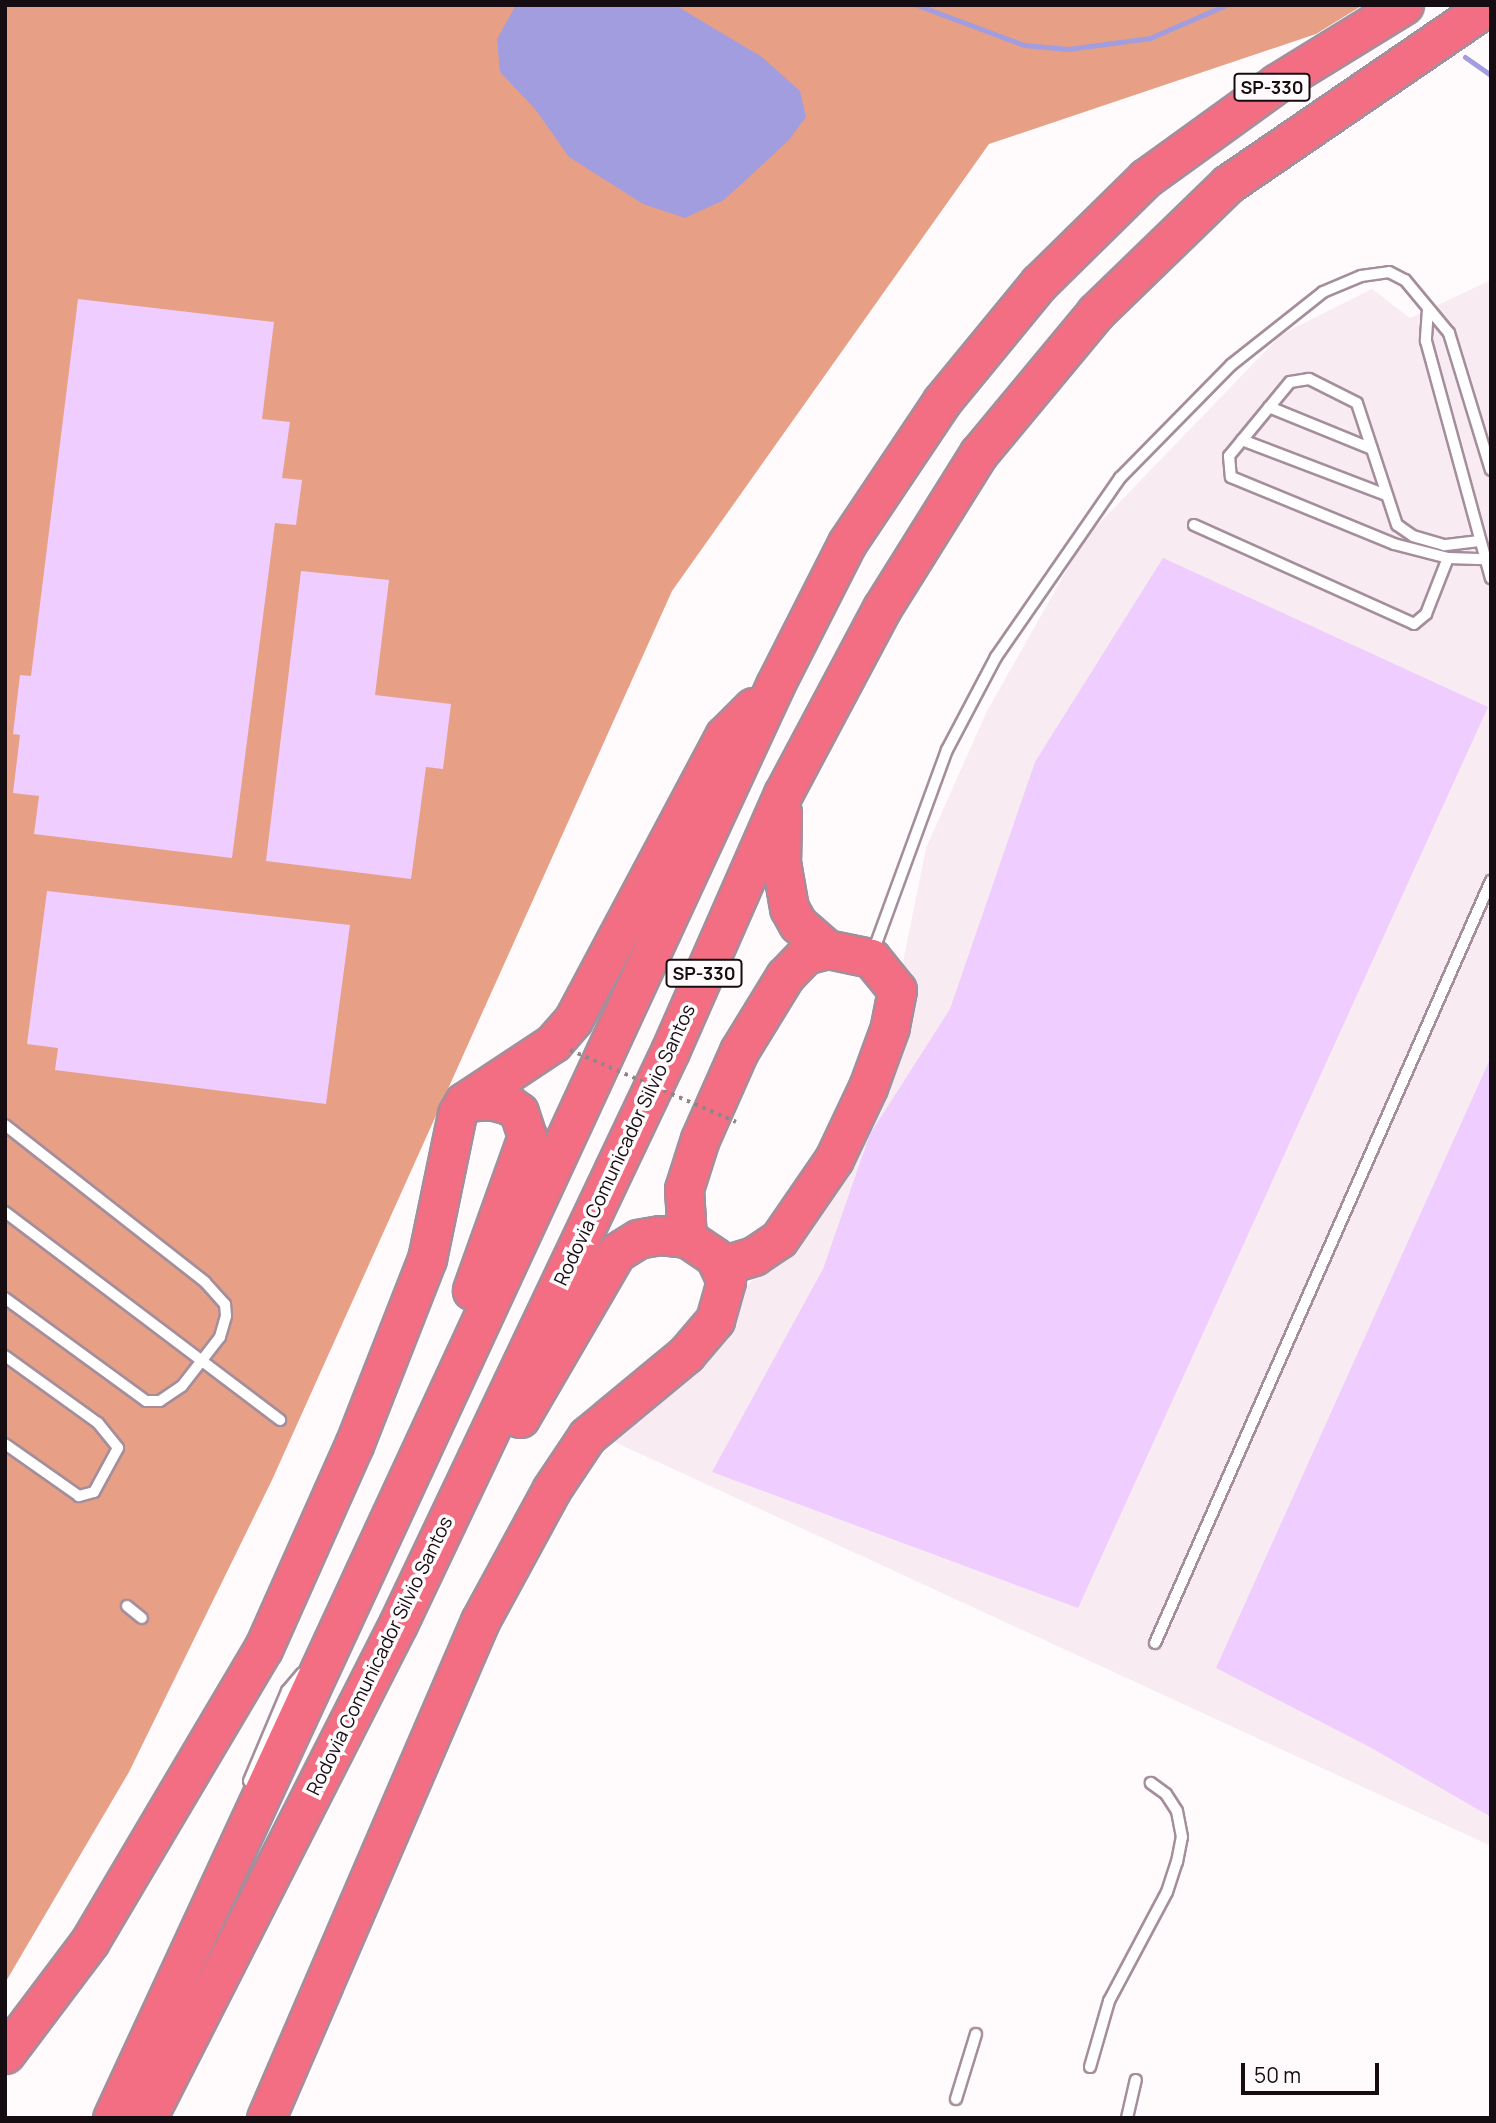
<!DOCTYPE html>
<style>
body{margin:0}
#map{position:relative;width:1496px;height:2123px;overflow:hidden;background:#fffafc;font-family:Manrope,sans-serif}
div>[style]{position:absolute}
.built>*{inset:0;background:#f8ebf2}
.forest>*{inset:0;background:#e7a086}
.water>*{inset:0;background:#a19dde}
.stream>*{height:5px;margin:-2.5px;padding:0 2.5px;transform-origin:2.5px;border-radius:2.5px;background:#a19dde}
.building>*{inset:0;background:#efcdfe}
.roads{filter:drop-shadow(2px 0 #a58e9b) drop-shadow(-2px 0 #a58e9b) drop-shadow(0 2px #a58e9b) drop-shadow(0 -2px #a58e9b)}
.lane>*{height:10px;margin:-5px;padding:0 5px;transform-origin:5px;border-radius:5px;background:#fff}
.highway>*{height:37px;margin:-18.5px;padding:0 18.5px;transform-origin:18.5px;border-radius:18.5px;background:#f36d83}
.path-bridge>*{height:3.5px;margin-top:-1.75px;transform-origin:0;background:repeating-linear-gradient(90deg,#8e878a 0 3.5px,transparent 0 8.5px)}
span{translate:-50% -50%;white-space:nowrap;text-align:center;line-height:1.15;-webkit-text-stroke:7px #fffafc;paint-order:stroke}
.shield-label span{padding:2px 5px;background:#fffafc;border:2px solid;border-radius:5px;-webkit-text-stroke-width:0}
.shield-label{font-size:18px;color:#150d11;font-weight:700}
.street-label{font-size:19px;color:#150d11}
.frame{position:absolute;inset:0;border:7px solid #150d11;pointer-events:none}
.scale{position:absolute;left:1241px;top:2063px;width:138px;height:32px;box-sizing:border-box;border:4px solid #150d11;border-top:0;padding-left:9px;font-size:21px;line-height:24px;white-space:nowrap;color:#150d11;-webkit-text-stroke:5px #fffafc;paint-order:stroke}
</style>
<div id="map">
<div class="built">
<i style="clip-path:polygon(1491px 280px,1491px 1846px,606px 1438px,689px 1354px,811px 1212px,897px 992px,926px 848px,987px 711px,1085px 538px,1282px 334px,1372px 289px,1410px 318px)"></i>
</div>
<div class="forest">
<i style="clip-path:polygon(5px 5px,1363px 5px,1316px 34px,989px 144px,672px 591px,272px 1480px,129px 1772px,5px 1983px)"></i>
</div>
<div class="water">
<i style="clip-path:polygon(516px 5px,675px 5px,762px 57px,800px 91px,806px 117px,788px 141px,724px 200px,685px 218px,643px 204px,569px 157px,535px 109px,500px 72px,497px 39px)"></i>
</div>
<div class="stream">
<i style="left:917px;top:5px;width:114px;rotate:20.5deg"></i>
<i style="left:1024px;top:45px;width:44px;rotate:5.2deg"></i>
<i style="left:1068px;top:49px;width:83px;rotate:-7.6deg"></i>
<i style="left:1150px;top:38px;width:83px;rotate:-23.5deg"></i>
<i style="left:1465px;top:57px;width:32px;rotate:35deg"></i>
</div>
<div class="building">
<i style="clip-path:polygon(78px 299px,274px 322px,262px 419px,290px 422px,282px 478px,302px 480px,296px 525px,275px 523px,232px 858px,34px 834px,39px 796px,13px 793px,20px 735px,13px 734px,20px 675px,31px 676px)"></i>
<i style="clip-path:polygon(1163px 558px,1488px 707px,1078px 1608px,712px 1472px,823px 1269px,870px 1134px,950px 1009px,1035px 762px)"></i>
<i style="clip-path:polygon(301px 571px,389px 580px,375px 695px,451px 704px,443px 769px,426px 767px,411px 879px,266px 861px)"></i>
<i style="clip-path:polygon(47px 891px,350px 925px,326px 1104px,55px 1070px,58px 1048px,27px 1044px)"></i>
<i style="clip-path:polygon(1491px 1057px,1491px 1817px,1368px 1746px,1216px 1668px)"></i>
</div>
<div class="roads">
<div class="lane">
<i style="left:1428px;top:309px;width:32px;rotate:94deg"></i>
<i style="left:1426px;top:341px;width:246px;rotate:74.7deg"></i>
<i style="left:1269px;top:407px;width:111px;rotate:22.2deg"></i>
<i style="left:1242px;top:440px;width:154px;rotate:20.9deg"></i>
<i style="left:1194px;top:525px;width:241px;rotate:24.2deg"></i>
<i style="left:1414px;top:624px;width:16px;rotate:-40deg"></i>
<i style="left:1426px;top:614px;width:60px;rotate:-68.6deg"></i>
<i style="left:1479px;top:541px;width:35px;rotate:173deg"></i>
<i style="left:1444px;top:545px;width:32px;rotate:-164deg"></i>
<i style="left:1413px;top:536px;width:19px;rotate:-145deg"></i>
<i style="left:1397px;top:525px;width:128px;rotate:-108.2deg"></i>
<i style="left:1357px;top:403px;width:54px;rotate:-153.4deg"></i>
<i style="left:1309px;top:379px;width:19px;rotate:171deg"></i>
<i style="left:1290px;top:382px;width:96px;rotate:129.5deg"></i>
<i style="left:1229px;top:456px;width:21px;rotate:85deg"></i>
<i style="left:1231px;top:477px;width:176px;rotate:22.3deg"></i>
<i style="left:1394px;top:544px;width:56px;rotate:14.5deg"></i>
<i style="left:1448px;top:558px;width:37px;rotate:2deg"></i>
<i style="left:873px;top:952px;width:215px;rotate:-69.9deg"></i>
<i style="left:947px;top:750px;width:105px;rotate:-62.2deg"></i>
<i style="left:996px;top:657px;width:218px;rotate:-55.3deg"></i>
<i style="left:1120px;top:478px;width:158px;rotate:-45.5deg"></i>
<i style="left:1231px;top:365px;width:117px;rotate:-38.4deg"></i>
<i style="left:1323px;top:292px;width:41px;rotate:-22.8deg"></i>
<i style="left:1361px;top:276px;width:28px;rotate:-8deg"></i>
<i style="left:1389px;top:272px;width:18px;rotate:27deg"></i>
<i style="left:1405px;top:280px;width:69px;rotate:50.3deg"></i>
<i style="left:1449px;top:333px;width:143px;rotate:73deg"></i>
<i style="left:5px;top:1125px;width:254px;rotate:38.1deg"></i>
<i style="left:205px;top:1282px;width:30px;rotate:48deg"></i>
<i style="left:225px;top:1304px;width:12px;rotate:85deg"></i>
<i style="left:226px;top:1316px;width:22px;rotate:106deg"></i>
<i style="left:220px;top:1337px;width:62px;rotate:127.8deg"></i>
<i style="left:182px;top:1386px;width:27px;rotate:146deg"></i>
<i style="left:160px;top:1401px;width:14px;rotate:180deg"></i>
<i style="left:146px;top:1401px;width:175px;rotate:-143.9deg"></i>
<i style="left:5px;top:1212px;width:345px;rotate:37.1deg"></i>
<i style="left:5px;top:1356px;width:115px;rotate:35.8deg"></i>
<i style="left:98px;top:1423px;width:32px;rotate:51deg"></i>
<i style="left:118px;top:1448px;width:50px;rotate:118.6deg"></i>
<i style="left:94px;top:1492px;width:16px;rotate:165deg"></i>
<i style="left:79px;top:1496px;width:90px;rotate:-144.9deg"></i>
<i style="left:127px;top:1606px;width:19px;rotate:39deg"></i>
<i style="left:1155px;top:1643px;width:833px;rotate:-66.21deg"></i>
<i style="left:249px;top:1781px;width:98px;rotate:-67.1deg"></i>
<i style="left:287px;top:1691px;width:23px;rotate:-50deg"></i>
<i style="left:1090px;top:2067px;width:69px;rotate:-73.9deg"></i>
<i style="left:1109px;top:2001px;width:123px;rotate:-62deg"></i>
<i style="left:1167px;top:1892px;width:32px;rotate:-72deg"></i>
<i style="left:1177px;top:1862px;width:25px;rotate:-79deg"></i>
<i style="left:1182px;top:1837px;width:26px;rotate:-101deg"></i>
<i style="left:1177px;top:1811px;width:20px;rotate:-123deg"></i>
<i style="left:1166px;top:1794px;width:19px;rotate:-144deg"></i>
<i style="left:956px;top:2099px;width:68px;rotate:-72.9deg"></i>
<i style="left:1127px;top:2118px;width:39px;rotate:-77deg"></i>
</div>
<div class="highway">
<i style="left:782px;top:812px;width:50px;rotate:91.1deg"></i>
<i style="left:781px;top:862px;width:47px;rotate:80.1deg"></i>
<i style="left:789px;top:908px;width:18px;rotate:61deg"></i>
<i style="left:798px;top:924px;width:38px;rotate:41deg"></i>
<i style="left:464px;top:1102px;width:26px;rotate:-4deg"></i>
<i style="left:490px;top:1100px;width:20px;rotate:15deg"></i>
<i style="left:509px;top:1105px;width:12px;rotate:35deg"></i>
<i style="left:519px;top:1112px;width:25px;rotate:72deg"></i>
<i style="left:527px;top:1136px;width:164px;rotate:109.7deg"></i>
<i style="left:687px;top:1238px;width:49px;rotate:-93.5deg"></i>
<i style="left:684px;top:1189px;width:52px;rotate:-72.3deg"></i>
<i style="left:700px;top:1139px;width:96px;rotate:-66.1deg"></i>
<i style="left:739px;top:1051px;width:88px;rotate:-58.5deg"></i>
<i style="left:785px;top:976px;width:29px;rotate:-46deg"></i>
<i style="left:805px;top:955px;width:23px;rotate:-15deg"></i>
<i style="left:827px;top:949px;width:45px;rotate:11.6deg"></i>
<i style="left:871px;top:958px;width:41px;rotate:50.9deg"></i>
<i style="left:897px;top:990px;width:38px;rotate:101deg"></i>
<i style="left:890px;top:1027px;width:64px;rotate:110.1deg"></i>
<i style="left:868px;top:1087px;width:80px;rotate:115.3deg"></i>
<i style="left:834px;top:1159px;width:97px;rotate:124.5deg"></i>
<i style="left:779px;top:1239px;width:30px;rotate:146deg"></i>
<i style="left:754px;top:1256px;width:34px;rotate:163deg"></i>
<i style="left:5px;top:2054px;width:141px;rotate:-53deg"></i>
<i style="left:90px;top:1941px;width:339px;rotate:-59.4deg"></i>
<i style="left:263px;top:1649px;width:223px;rotate:-66deg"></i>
<i style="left:354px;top:1445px;width:200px;rotate:-68.6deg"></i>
<i style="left:427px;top:1259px;width:148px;rotate:-78.3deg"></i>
<i style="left:457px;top:1114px;width:14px;rotate:-60deg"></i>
<i style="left:464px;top:1102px;width:107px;rotate:-33.5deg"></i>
<i style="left:553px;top:1043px;width:30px;rotate:-49deg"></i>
<i style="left:573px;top:1020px;width:322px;rotate:-62deg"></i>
<i style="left:724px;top:736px;width:41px;rotate:-45deg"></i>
<i style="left:112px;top:2118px;width:1579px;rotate:-65.17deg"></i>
<i style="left:775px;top:685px;width:159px;rotate:-63.1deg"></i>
<i style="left:847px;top:543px;width:171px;rotate:-56.2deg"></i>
<i style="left:942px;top:401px;width:153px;rotate:-50.6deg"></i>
<i style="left:1039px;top:283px;width:150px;rotate:-44.5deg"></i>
<i style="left:1146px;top:178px;width:162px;rotate:-35.9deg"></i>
<i style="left:1277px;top:83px;width:149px;rotate:-31.6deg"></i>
<i style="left:147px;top:2118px;width:554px;rotate:-63.07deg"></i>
<i style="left:398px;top:1624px;width:634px;rotate:-64.61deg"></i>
<i style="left:670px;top:1051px;width:281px;rotate:-66.3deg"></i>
<i style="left:783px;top:794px;width:211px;rotate:-62deg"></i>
<i style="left:882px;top:608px;width:183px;rotate:-58deg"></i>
<i style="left:979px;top:453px;width:183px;rotate:-50.3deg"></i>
<i style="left:1096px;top:312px;width:184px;rotate:-44.1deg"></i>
<i style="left:1228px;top:184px;width:316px;rotate:-34.4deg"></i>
<i style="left:266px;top:2118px;width:541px;rotate:-66.7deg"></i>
<i style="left:480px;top:1621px;width:149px;rotate:-61.5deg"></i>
<i style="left:551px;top:1490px;width:65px;rotate:-56.3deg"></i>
<i style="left:587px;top:1436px;width:129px;rotate:-39.6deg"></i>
<i style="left:686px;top:1354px;width:45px;rotate:-49.5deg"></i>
<i style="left:715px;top:1320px;width:41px;rotate:-74.2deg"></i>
<i style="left:726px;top:1281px;width:26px;rotate:-115deg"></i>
<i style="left:715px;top:1257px;width:34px;rotate:-146deg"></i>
<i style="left:687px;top:1238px;width:27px;rotate:-174deg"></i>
<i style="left:660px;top:1235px;width:22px;rotate:170deg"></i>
<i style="left:638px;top:1239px;width:26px;rotate:148deg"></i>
<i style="left:616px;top:1253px;width:191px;rotate:120.2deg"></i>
</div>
</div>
<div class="path-bridge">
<i style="left:570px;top:1050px;width:181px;rotate:23.4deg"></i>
</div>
<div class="shield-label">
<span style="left:1272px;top:87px">SP-330</span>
<span style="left:704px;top:973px">SP-330</span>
</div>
<div class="street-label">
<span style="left:625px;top:1145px;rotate:-65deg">Rodovia Comunicador Silvio Santos</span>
<span style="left:380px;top:1656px;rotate:-64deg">Rodovia Comunicador Silvio Santos</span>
</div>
<div class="frame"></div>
<div class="scale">50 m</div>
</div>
